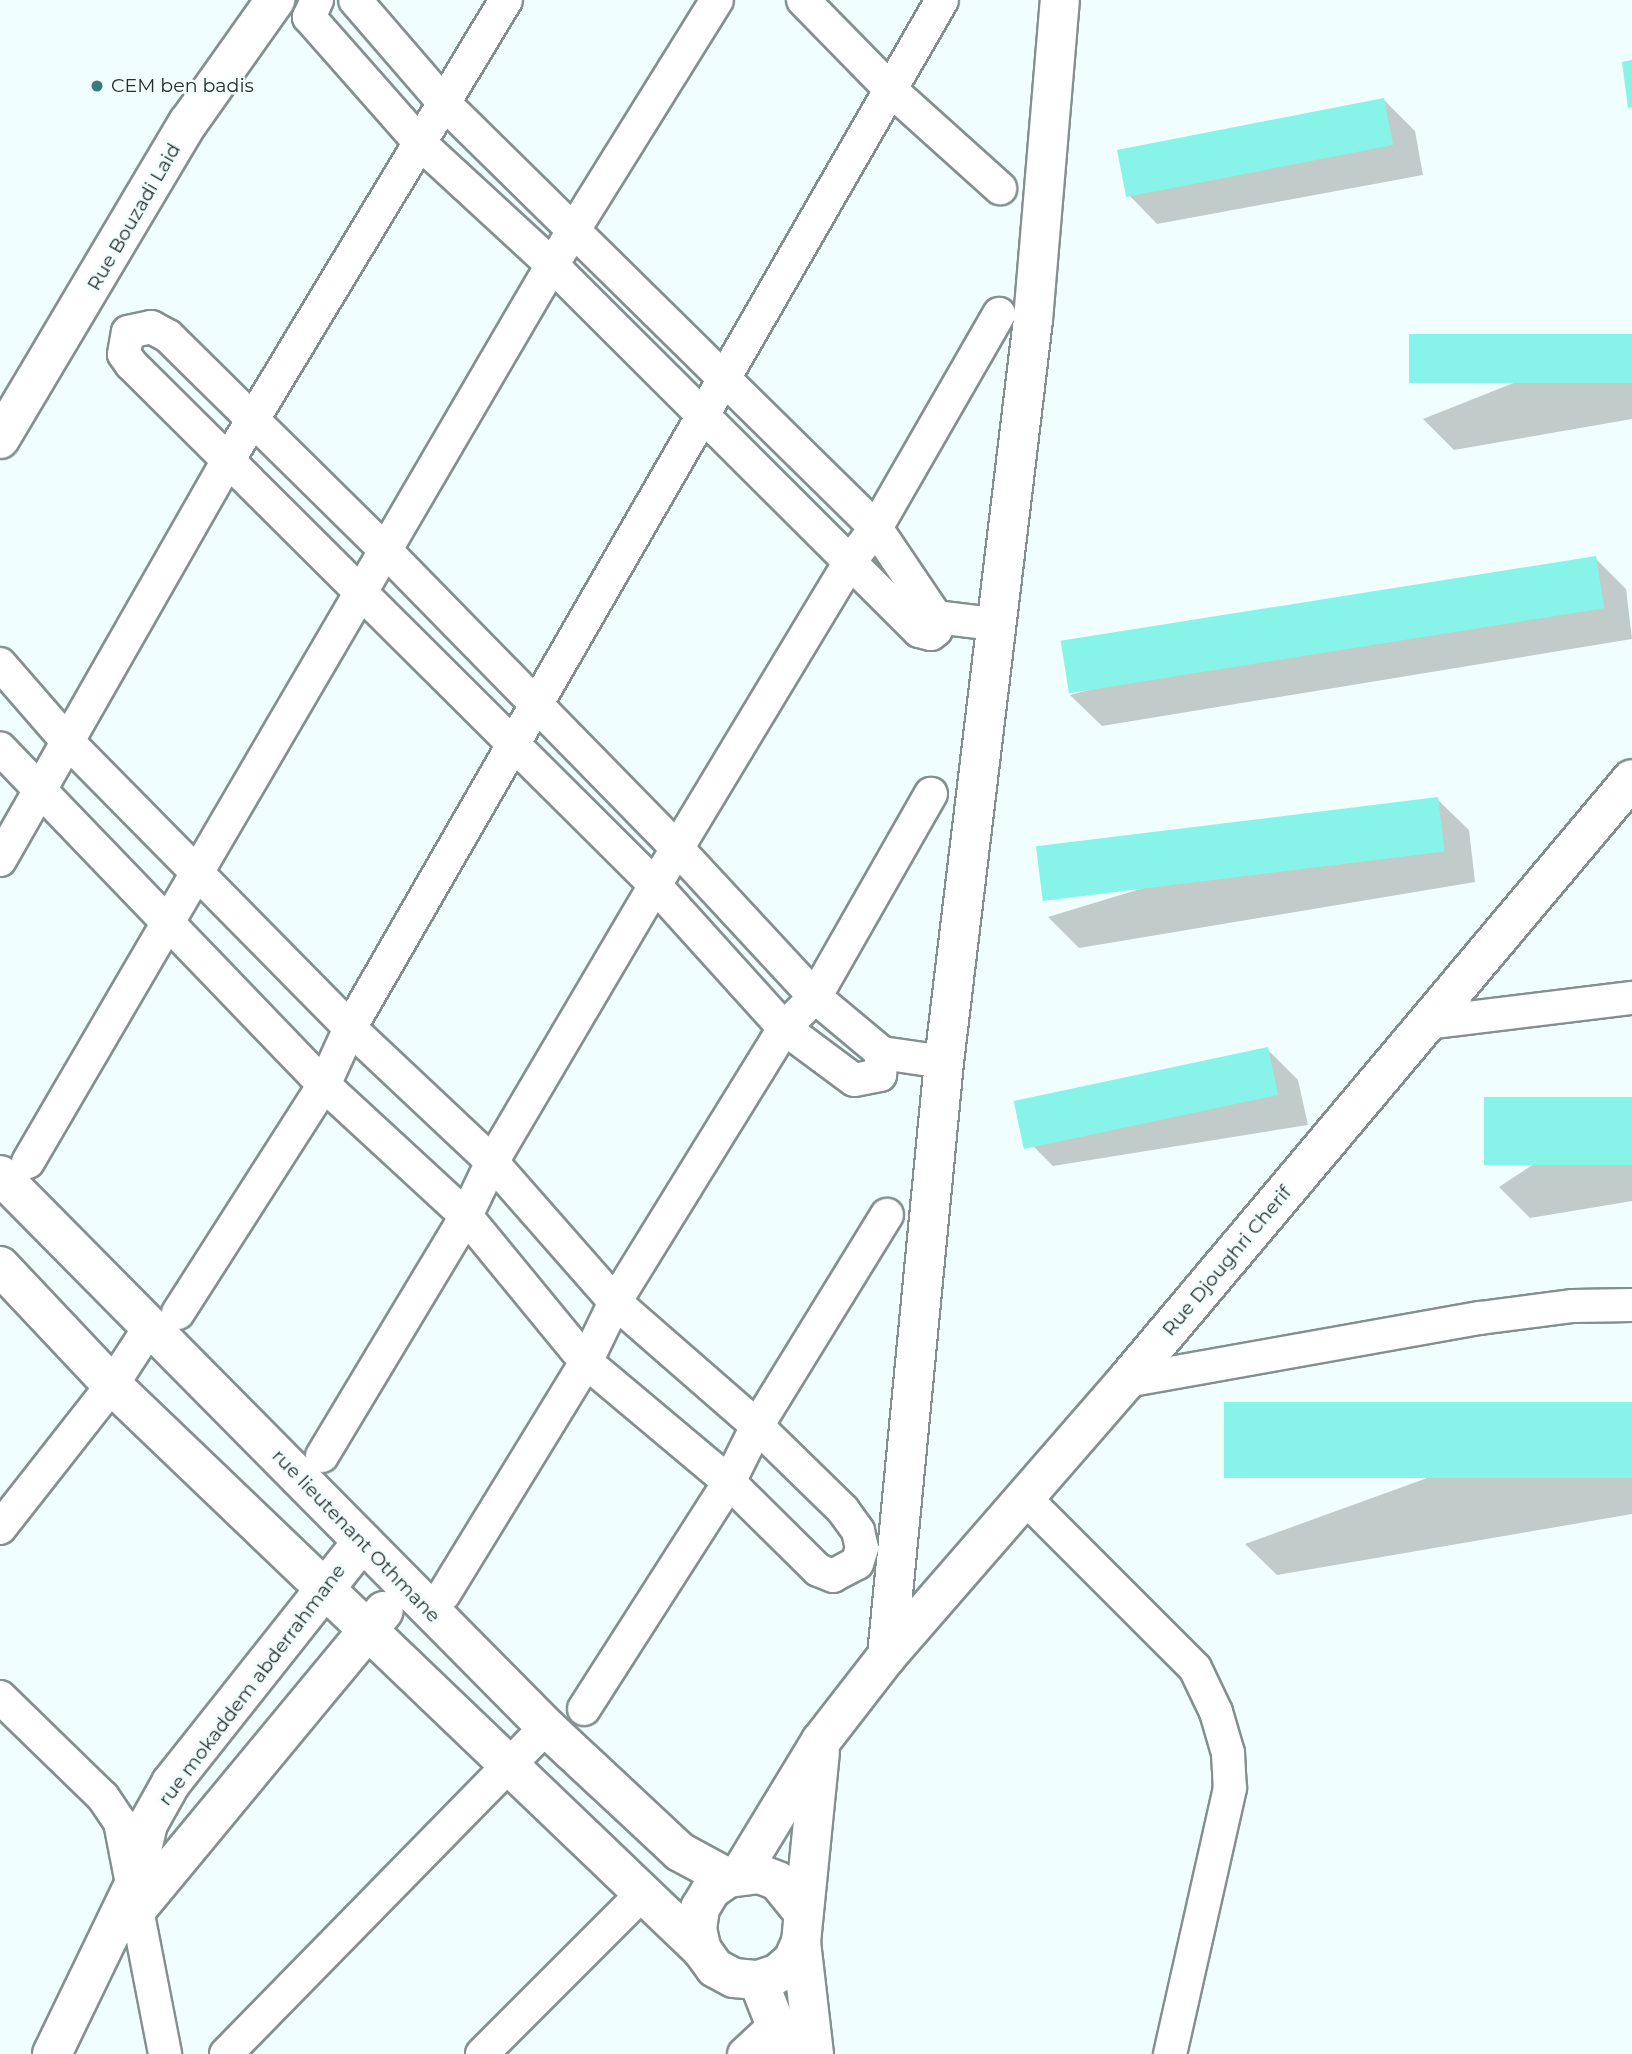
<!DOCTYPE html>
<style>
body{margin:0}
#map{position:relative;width:1632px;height:2054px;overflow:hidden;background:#f0fefd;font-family:Montserrat,sans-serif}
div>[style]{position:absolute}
.shadow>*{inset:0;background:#0003}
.building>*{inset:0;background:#87f3e9;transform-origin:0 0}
.roads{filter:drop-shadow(2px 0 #84908f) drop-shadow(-2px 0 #84908f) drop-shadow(0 2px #84908f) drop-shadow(0 -2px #84908f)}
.street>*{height:32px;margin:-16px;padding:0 16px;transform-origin:16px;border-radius:16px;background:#fff}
.secondary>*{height:38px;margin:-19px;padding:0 19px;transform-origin:19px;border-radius:19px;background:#fff}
.dots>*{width:19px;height:19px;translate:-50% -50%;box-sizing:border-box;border:4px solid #f0fefd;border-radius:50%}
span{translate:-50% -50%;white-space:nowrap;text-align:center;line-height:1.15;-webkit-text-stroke:5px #f0fefd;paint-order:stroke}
.poi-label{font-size:19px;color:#292e2d}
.left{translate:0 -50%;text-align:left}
.street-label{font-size:19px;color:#292e2d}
</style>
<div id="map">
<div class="shadow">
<i style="clip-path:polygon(1384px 100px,1415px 131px,1423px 175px,1157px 224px,1126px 192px)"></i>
<i style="clip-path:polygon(1632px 336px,1632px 419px,1454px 450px,1423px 419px)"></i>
<i style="clip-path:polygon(1595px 558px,1626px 589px,1632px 639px,1102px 726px,1070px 695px)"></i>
<i style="clip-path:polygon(1437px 799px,1469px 830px,1475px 882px,1079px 948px,1048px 917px)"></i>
<i style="clip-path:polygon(1267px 1049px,1298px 1080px,1308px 1125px,1053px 1166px,1022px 1135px)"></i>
<i style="clip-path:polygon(1632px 1099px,1632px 1201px,1530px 1218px,1499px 1187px)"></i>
<i style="clip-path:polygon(1632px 1404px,1632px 1514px,1277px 1575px,1245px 1544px)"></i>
</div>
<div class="building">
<i style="clip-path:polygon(1632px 60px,1632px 107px,1628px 108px,1622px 62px)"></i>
<i style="left:1384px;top:98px;width:48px;height:272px;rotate:79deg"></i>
<i style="left:1632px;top:334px;width:49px;height:223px;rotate:90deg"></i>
<i style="left:1596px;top:556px;width:53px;height:542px;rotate:81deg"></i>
<i style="left:1438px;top:797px;width:55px;height:405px;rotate:83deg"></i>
<i style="left:1268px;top:1047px;width:49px;height:260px;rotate:78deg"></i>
<i style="left:1632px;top:1097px;width:68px;height:148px;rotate:90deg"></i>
<i style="left:1632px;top:1402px;width:76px;height:408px;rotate:90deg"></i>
</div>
<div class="roads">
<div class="street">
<i style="left:317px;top:0;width:19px;rotate:115deg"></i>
<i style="left:309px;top:17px;width:169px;rotate:48.6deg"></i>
<i style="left:421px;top:144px;width:178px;rotate:42.7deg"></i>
<i style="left:552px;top:265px;width:518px;rotate:44.92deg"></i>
<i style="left:919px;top:631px;width:12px;rotate:14deg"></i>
<i style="left:931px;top:634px;width:6px;rotate:-39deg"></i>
<i style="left:936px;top:630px;width:13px;rotate:-90deg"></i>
<i style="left:936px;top:617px;width:107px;rotate:-124deg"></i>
<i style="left:876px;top:528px;width:606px;rotate:-135.47deg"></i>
<i style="left:444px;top:103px;width:136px;rotate:-130.8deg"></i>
<i style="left:803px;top:0;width:126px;rotate:45.6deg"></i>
<i style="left:891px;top:90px;width:147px;rotate:42deg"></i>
<i style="left:936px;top:617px;width:58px;rotate:6.9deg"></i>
<i style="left:0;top:664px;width:102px;rotate:49deg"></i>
<i style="left:67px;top:741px;width:403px;rotate:45.4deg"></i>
<i style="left:350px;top:1028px;width:195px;rotate:43.3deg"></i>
<i style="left:492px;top:1162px;width:186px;rotate:48.7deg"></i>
<i style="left:615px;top:1302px;width:189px;rotate:41.1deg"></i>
<i style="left:757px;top:1426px;width:120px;rotate:44.3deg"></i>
<i style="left:843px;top:1510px;width:26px;rotate:54deg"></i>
<i style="left:858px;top:1531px;width:17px;rotate:77deg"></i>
<i style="left:862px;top:1548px;width:16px;rotate:108deg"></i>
<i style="left:857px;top:1563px;width:27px;rotate:152deg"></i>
<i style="left:833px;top:1576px;width:16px;rotate:-158deg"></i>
<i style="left:818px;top:1570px;width:125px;rotate:-135.3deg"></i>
<i style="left:729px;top:1482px;width:187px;rotate:-140deg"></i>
<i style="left:586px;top:1362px;width:189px;rotate:-129.4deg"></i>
<i style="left:466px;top:1216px;width:193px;rotate:-137.3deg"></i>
<i style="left:324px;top:1085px;width:467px;rotate:-133.9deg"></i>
<i style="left:0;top:860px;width:462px;rotate:-60.3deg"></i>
<i style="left:229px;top:459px;width:536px;rotate:-58.89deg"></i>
<i style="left:1427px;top:1023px;width:207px;rotate:-7deg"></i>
<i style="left:882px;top:1053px;width:22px;rotate:95deg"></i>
<i style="left:880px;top:1075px;width:26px;rotate:169deg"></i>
<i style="left:854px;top:1080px;width:87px;rotate:-143.4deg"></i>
<i style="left:784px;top:1028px;width:193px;rotate:-132.1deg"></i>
<i style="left:655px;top:885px;width:739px;rotate:-135.16deg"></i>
<i style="left:131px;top:364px;width:12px;rotate:-125deg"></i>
<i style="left:124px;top:354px;width:22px;rotate:-80deg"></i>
<i style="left:128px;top:332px;width:24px;rotate:-12deg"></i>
<i style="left:151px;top:327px;width:19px;rotate:28deg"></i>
<i style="left:168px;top:336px;width:305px;rotate:44.6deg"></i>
<i style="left:385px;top:550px;width:417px;rotate:45.6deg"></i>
<i style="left:677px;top:848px;width:203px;rotate:47.2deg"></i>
<i style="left:815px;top:997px;width:87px;rotate:39.9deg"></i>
<i style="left:882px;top:1053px;width:63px;rotate:8.3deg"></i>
<i style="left:28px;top:1162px;width:1039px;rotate:-59.71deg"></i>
<i style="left:552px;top:265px;width:312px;rotate:-58.1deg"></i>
<i style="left:178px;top:1313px;width:271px;rotate:-57.4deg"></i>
<i style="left:324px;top:1085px;width:63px;rotate:-65.5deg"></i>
<i style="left:350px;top:1028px;width:1186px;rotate:-60.06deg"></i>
<i style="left:1126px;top:1381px;width:360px;rotate:-10.1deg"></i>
<i style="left:1480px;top:1318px;width:94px;rotate:-7.4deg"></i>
<i style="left:1573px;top:1306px;width:59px;rotate:-1deg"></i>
<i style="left:322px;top:1456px;width:280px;rotate:-59deg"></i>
<i style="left:466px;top:1216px;width:60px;rotate:-64.3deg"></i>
<i style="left:492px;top:1162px;width:321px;rotate:-59.5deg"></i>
<i style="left:655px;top:885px;width:380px;rotate:-58.9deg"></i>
<i style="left:851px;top:560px;width:41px;rotate:-52deg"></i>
<i style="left:876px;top:528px;width:247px;rotate:-60.1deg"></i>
<i style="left:1023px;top:1496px;width:243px;rotate:45deg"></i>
<i style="left:1195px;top:1668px;width:49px;rotate:64.5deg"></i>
<i style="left:1216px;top:1712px;width:43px;rotate:73.7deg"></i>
<i style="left:1228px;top:1753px;width:35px;rotate:87deg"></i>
<i style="left:1230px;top:1788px;width:273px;rotate:102.7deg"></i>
<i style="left:0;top:1528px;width:182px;rotate:-51.9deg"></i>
<i style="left:112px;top:1385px;width:69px;rotate:-56.8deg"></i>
<i style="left:444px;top:1594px;width:272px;rotate:-58.5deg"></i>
<i style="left:586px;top:1362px;width:67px;rotate:-64.2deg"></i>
<i style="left:615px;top:1302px;width:322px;rotate:-58.3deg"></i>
<i style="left:784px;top:1028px;width:44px;rotate:-45deg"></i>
<i style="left:815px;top:997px;width:234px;rotate:-60.3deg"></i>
<i style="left:0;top:1697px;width:144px;rotate:44.2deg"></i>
<i style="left:103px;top:1797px;width:30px;rotate:56deg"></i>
<i style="left:120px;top:1822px;width:236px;rotate:79deg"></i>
<i style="left:584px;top:1709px;width:269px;rotate:-57.4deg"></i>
<i style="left:729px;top:1482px;width:63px;rotate:-63.4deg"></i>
<i style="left:757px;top:1426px;width:248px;rotate:-58.4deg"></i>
<i style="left:226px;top:2054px;width:458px;rotate:-45.6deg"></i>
<i style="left:482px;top:2054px;width:228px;rotate:-45deg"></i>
<i style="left:744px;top:2054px;width:41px;rotate:-43deg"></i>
</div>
<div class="secondary">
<i style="left:0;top:439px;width:368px;rotate:-59.3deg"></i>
<i style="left:188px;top:123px;width:151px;rotate:-54.7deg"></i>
<i style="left:0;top:1175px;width:776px;rotate:45.31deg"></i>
<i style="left:546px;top:1727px;width:183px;rotate:43deg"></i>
<i style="left:680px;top:1852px;width:55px;rotate:28.4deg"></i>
<i style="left:0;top:1266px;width:163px;rotate:46.7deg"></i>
<i style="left:112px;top:1385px;width:817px;rotate:43.76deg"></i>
<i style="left:887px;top:1656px;width:597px;rotate:-84.52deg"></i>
<i style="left:944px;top:1062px;width:747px;rotate:-83.16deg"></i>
<i style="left:1033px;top:320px;width:321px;rotate:-85.2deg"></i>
<i style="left:740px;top:1874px;width:156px;rotate:-58.7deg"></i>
<i style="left:821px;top:1741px;width:108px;rotate:-52.2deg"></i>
<i style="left:887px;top:1656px;width:364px;rotate:-49deg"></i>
<i style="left:1126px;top:1381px;width:786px;rotate:-49.95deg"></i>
<i style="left:802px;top:1911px;width:38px;rotate:-129deg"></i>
<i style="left:778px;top:1881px;width:19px;rotate:-159deg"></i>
<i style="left:760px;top:1874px;width:32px;rotate:173deg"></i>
<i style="left:728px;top:1878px;width:21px;rotate:145deg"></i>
<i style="left:711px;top:1890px;width:21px;rotate:121deg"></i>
<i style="left:700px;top:1908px;width:21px;rotate:98deg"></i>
<i style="left:697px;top:1929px;width:22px;rotate:77deg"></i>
<i style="left:702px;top:1950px;width:22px;rotate:54deg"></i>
<i style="left:715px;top:1968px;width:21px;rotate:28deg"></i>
<i style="left:734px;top:1978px;width:24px;rotate:5deg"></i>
<i style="left:758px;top:1980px;width:20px;rotate:-18deg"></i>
<i style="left:777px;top:1974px;width:21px;rotate:-41deg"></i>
<i style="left:793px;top:1960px;width:20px;rotate:-66deg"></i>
<i style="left:801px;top:1942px;width:190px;rotate:-84.3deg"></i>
<i style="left:128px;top:1920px;width:401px;rotate:-50.4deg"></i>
<i style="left:801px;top:1942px;width:113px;rotate:83.4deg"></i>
<i style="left:758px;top:1980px;width:79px;rotate:68.6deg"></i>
<i style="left:52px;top:2054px;width:189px;rotate:-64.2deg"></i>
<i style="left:134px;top:1884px;width:62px;rotate:-76.9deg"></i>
<i style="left:148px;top:1824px;width:47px;rotate:-60.7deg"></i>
<i style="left:171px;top:1783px;width:308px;rotate:-51.6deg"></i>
</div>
</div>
<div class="dots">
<i style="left:97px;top:86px;background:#367d77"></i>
</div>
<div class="poi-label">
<span class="left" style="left:111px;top:86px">CEM ben badis</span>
</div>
<div class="street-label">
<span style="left:134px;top:217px;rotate:-60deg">Rue Bouzadi Laid</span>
<span style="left:1227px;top:1261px;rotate:-50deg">Rue Djoughri Cherif</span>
<span style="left:356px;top:1536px;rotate:46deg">rue lieutenant Othmane</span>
<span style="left:252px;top:1685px;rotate:-53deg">rue mokaddem abderrahmane</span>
</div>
</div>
